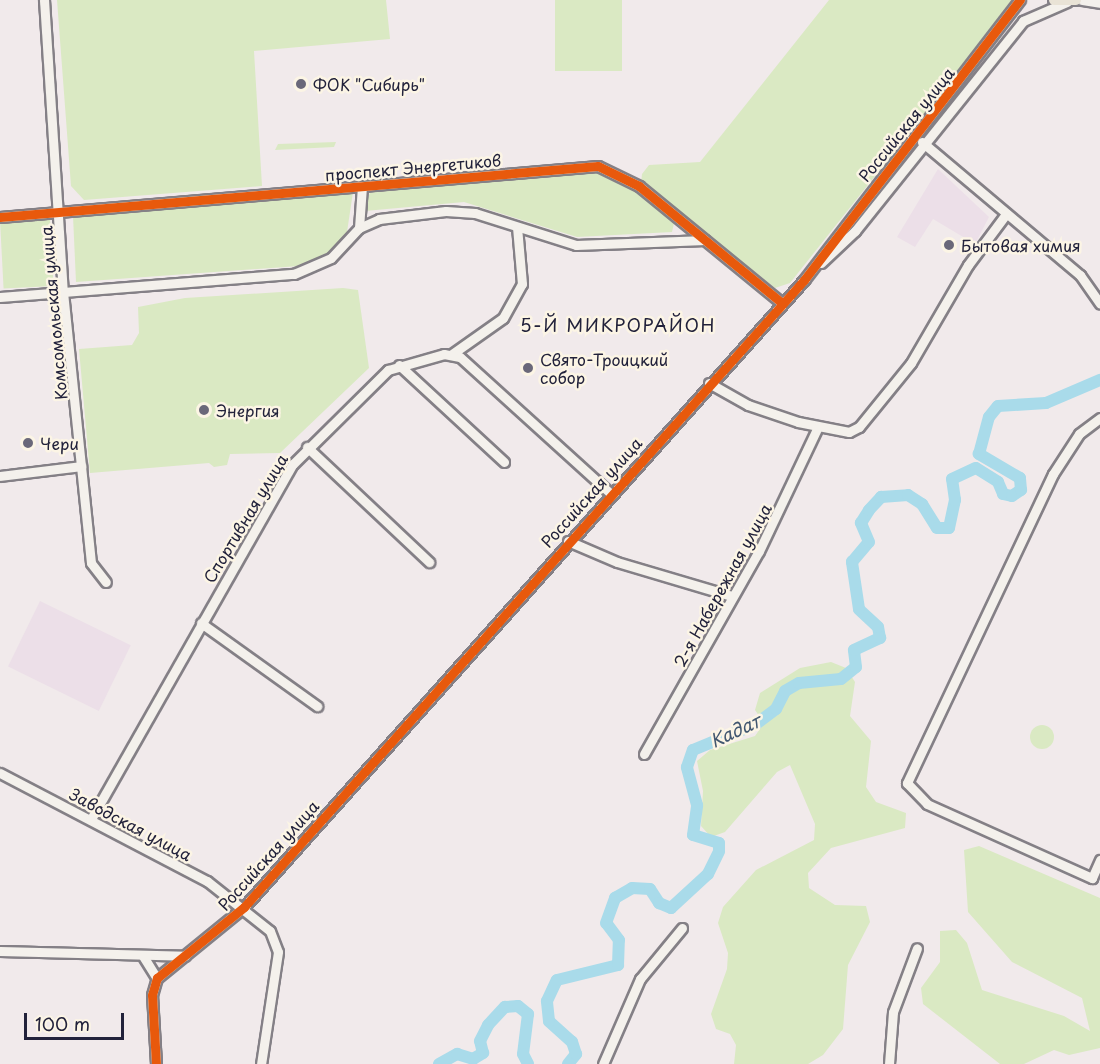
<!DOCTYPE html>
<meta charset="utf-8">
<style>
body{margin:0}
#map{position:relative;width:1100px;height:1064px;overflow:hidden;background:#f1eaeb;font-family:"Playpen Sans",sans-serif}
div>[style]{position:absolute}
.built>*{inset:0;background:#ecdfe8;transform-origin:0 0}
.green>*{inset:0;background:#dae9c3;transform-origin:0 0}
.round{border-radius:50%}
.river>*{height:12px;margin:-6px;padding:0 6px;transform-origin:6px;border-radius:6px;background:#a9dbea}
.roads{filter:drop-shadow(2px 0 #848086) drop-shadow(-2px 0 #848086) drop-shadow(0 2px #848086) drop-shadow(0 -2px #848086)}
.minor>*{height:9px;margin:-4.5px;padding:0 4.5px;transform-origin:4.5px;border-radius:4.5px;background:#f4f1ec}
.major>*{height:10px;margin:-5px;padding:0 5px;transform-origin:5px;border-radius:5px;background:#e9e3d6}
.cycleway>*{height:9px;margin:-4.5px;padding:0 4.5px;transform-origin:4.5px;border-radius:4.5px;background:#e8590c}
.dots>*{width:16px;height:16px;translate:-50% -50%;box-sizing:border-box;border:3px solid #fcf5e5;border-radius:50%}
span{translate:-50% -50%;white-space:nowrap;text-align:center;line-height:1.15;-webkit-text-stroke:5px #fcf5e5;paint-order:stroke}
.poi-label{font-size:16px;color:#22223b}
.left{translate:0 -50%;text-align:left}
.street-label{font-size:16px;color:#22223b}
.neighbourhood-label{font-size:18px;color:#22223b;letter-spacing:1.5px}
.water-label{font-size:18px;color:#415770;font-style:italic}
.scale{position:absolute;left:24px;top:1013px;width:100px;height:27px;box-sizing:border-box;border:3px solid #22223b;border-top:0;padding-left:8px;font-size:18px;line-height:21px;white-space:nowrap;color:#22223b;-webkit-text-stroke:4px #fcf5e5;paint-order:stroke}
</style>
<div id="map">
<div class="built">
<i style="clip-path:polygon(938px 169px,989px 217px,975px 244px,933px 219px,915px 247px,897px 237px)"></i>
<i style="left:40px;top:601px;width:101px;height:73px;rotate:26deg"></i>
</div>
<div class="green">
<i style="clip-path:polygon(57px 0,386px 0,390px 39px,254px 51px,262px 186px,84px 200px,71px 186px)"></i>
<i style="left:555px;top:0;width:67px;height:71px"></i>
<i style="clip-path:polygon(829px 0,1015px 0,790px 283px,775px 288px,641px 183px,642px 174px,649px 165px,700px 162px)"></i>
<i style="clip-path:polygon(336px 142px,334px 147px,275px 150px,278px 144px)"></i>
<i style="clip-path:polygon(598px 169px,626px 180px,675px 219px,672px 232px,577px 237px,464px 202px,365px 211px,363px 207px,372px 189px)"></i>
<i style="clip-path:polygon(353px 192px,347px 232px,326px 255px,299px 266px,76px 282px,73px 216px)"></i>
<i style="left:50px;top:219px;width:67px;height:50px;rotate:87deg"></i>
<i style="clip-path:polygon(343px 288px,358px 290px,369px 368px,280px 453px,230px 454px,227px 465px,214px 467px,209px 463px,90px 473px,79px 349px,132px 345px,139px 333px,138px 307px,185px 298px)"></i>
<i style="clip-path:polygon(831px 662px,846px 668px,855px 682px,850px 716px,871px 741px,866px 787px,876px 802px,906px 813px,905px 828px,831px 848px,808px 873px,809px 888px,835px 905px,866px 906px,870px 922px,848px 965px,843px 1029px,823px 1055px,808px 1064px,734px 1064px,736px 1045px,730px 1034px,716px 1029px,711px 1014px,727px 969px,728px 953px,718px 923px,723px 907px,756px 870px,814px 840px,815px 824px,790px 765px,777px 772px,725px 832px,711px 837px,701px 826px,703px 791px,697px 761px,710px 750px,755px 736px,764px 723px,755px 710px,760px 693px,800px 668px)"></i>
<i class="round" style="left:1030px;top:725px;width:24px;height:24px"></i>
<i style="clip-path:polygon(979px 846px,1100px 898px,1100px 1048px,1069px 1055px,1054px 1050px,1024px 1064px,1000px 1064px,923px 1004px,921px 988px,940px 962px,940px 931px,956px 930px,967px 943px,982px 990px,1064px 1016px,1090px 1031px,1082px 998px,1012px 962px,968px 912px,964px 850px)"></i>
</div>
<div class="river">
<i style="left:439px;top:1064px;width:21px;rotate:-29deg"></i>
<i style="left:457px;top:1054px;width:17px;rotate:17deg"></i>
<i style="left:473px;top:1059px;width:12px;rotate:-31deg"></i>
<i style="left:483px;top:1053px;width:12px;rotate:-104deg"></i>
<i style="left:480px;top:1041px;width:18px;rotate:-63deg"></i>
<i style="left:488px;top:1025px;width:25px;rotate:-47deg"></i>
<i style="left:505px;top:1007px;width:13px;rotate:-4deg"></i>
<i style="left:518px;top:1006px;width:13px;rotate:39deg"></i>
<i style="left:528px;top:1014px;width:40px;rotate:97.1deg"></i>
<i style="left:523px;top:1054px;width:11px;rotate:63deg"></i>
<i style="left:568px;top:1064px;width:13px;rotate:-51deg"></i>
<i style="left:576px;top:1054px;width:13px;rotate:-108deg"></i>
<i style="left:572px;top:1042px;width:31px;rotate:-138deg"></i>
<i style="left:549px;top:1021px;width:20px;rotate:-96deg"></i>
<i style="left:547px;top:1001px;width:23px;rotate:-65deg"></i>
<i style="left:557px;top:980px;width:63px;rotate:-13.8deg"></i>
<i style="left:618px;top:965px;width:25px;rotate:-88deg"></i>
<i style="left:619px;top:940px;width:21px;rotate:-127deg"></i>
<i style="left:606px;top:923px;width:27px;rotate:-70deg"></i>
<i style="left:615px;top:898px;width:20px;rotate:-30deg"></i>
<i style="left:632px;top:888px;width:18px;rotate:3deg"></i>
<i style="left:650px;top:889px;width:17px;rotate:57deg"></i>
<i style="left:659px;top:903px;width:13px;rotate:23deg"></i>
<i style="left:671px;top:908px;width:50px;rotate:-42.6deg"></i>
<i style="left:708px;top:874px;width:25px;rotate:-64deg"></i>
<i style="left:719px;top:851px;width:8px;rotate:-90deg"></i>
<i style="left:719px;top:843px;width:27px;rotate:-163deg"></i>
<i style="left:693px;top:835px;width:30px;rotate:-82deg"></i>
<i style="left:697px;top:805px;width:39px;rotate:-105deg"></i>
<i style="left:687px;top:767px;width:18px;rotate:-71deg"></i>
<i style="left:693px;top:750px;width:68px;rotate:-22.4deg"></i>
<i style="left:756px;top:724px;width:25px;rotate:-37deg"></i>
<i style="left:776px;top:709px;width:20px;rotate:-63deg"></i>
<i style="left:785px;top:691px;width:16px;rotate:-30deg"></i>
<i style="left:799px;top:683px;width:42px;rotate:-5.4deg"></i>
<i style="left:841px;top:679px;width:19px;rotate:-39deg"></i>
<i style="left:856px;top:667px;width:17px;rotate:-97deg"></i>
<i style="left:854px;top:650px;width:29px;rotate:-25deg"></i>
<i style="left:880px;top:638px;width:11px;rotate:-100deg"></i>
<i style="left:878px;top:627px;width:26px;rotate:-137deg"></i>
<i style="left:859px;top:609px;width:48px;rotate:-98.5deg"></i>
<i style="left:852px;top:562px;width:26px;rotate:-50deg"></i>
<i style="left:869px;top:542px;width:21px;rotate:-113deg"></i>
<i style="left:861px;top:523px;width:15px;rotate:-58deg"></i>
<i style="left:869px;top:510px;width:18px;rotate:-47deg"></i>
<i style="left:881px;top:497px;width:27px;rotate:-4deg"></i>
<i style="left:908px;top:495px;width:17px;rotate:33deg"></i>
<i style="left:922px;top:504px;width:28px;rotate:58deg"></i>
<i style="left:937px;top:528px;width:12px"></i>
<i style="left:949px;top:528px;width:29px;rotate:-78deg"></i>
<i style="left:955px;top:500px;width:21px;rotate:-98deg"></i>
<i style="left:952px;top:479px;width:26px;rotate:-25deg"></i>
<i style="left:976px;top:468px;width:26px;rotate:32deg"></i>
<i style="left:998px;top:482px;width:13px;rotate:67deg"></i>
<i style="left:1003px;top:494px;width:9px;rotate:13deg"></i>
<i style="left:1012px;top:496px;width:11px;rotate:-34deg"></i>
<i style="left:1021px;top:490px;width:12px;rotate:-95deg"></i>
<i style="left:1020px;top:478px;width:48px;rotate:-149.7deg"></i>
<i style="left:979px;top:454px;width:38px;rotate:-75deg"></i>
<i style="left:989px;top:417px;width:14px;rotate:-51deg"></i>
<i style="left:998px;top:406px;width:48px;rotate:-3.6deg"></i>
<i style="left:1046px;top:403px;width:59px;rotate:-23.1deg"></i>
</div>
<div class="roads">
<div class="minor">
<i style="left:44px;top:0;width:293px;rotate:86.3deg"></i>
<i style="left:63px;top:292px;width:272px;rotate:84.1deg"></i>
<i style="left:91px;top:563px;width:24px;rotate:52deg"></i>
<i style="left:1082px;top:0;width:18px;rotate:9deg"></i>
<i style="left:922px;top:142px;width:207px;rotate:40.1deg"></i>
<i style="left:1080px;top:275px;width:35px;rotate:55deg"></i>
<i style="left:0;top:217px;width:600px;rotate:-4.87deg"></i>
<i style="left:598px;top:166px;width:46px;rotate:26deg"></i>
<i style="left:639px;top:186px;width:185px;rotate:39.3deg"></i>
<i style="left:359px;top:228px;width:42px;rotate:-85.9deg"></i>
<i style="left:821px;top:263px;width:47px;rotate:-43.3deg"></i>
<i style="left:855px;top:231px;width:269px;rotate:-51.3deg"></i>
<i style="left:1023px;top:21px;width:48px;rotate:-23.4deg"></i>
<i style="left:0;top:297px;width:295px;rotate:-4.5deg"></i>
<i style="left:294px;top:274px;width:40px;rotate:-23.4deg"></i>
<i style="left:331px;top:258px;width:41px;rotate:-47deg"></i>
<i style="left:359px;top:228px;width:22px;rotate:-24deg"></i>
<i style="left:379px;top:219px;width:67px;rotate:-6.8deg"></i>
<i style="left:446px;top:211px;width:29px;rotate:4deg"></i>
<i style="left:475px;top:213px;width:106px;rotate:17.6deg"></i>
<i style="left:576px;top:245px;width:129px;rotate:-2.2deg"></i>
<i style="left:452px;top:354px;width:62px;rotate:-35.2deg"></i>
<i style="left:503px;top:318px;width:39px;rotate:-61deg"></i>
<i style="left:522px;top:284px;width:57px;rotate:-95deg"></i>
<i style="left:399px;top:365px;width:143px;rotate:42.7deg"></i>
<i style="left:709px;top:383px;width:45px;rotate:29.4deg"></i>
<i style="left:748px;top:405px;width:53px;rotate:18.8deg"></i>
<i style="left:798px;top:422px;width:52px;rotate:11.1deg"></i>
<i style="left:849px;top:432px;width:11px;rotate:-27deg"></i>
<i style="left:859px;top:427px;width:82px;rotate:-50.9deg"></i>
<i style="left:911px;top:363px;width:113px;rotate:-59.8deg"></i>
<i style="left:968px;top:265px;width:64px;rotate:-53.3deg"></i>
<i style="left:1100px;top:418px;width:26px;rotate:143deg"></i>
<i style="left:1079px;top:434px;width:48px;rotate:123deg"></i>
<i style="left:1053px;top:474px;width:342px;rotate:115.3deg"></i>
<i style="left:907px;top:783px;width:29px;rotate:46deg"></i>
<i style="left:927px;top:804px;width:181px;rotate:24.2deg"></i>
<i style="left:1092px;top:878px;width:20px;rotate:-66deg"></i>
<i style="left:307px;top:447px;width:168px;rotate:43.3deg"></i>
<i style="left:0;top:476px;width:82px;rotate:-7deg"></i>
<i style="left:568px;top:541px;width:53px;rotate:23.2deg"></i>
<i style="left:617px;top:562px;width:120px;rotate:16.5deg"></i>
<i style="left:201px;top:623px;width:143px;rotate:35.6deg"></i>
<i style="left:644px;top:754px;width:233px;rotate:-60.5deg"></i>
<i style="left:759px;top:551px;width:137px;rotate:-64.6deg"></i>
<i style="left:0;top:773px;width:233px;rotate:27.6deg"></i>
<i style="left:207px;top:881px;width:80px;rotate:38.4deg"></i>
<i style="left:270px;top:931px;width:22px;rotate:69deg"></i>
<i style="left:278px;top:952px;width:113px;rotate:98.6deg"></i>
<i style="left:91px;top:819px;width:408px;rotate:-60.4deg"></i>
<i style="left:293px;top:464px;width:134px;rotate:-44.7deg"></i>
<i style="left:388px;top:370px;width:58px;rotate:-15.9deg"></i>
<i style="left:444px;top:354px;width:16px;rotate:11deg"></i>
<i style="left:460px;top:357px;width:201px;rotate:42.2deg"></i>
<i style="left:0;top:951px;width:185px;rotate:1.5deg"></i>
<i style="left:143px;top:956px;width:26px;rotate:58deg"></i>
<i style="left:156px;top:1064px;width:69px;rotate:-93.3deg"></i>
<i style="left:152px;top:995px;width:18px;rotate:-74deg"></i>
<i style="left:157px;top:978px;width:112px;rotate:-39.2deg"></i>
<i style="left:244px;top:907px;width:841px;rotate:-48.23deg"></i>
<i style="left:804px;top:280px;width:354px;rotate:-52.4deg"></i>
<i style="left:603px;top:1064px;width:93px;rotate:-66.5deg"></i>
<i style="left:640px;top:979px;width:66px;rotate:-50.5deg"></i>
<i style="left:889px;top:1064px;width:52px;rotate:-85.6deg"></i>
<i style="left:893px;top:1012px;width:68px;rotate:-69.4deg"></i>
</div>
<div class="major">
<i style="left:1054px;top:0;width:22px"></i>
</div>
</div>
<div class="cycleway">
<i style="left:0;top:217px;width:600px;rotate:-4.87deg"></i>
<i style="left:598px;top:166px;width:46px;rotate:26deg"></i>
<i style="left:639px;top:186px;width:185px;rotate:39.3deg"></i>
<i style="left:156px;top:1064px;width:69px;rotate:-93.3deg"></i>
<i style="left:152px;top:995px;width:18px;rotate:-74deg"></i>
<i style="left:157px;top:978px;width:112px;rotate:-39.2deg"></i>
<i style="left:244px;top:907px;width:841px;rotate:-48.23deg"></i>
<i style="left:804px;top:280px;width:354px;rotate:-52.4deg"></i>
</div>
<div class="dots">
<i style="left:301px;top:84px;background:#6a6879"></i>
<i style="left:949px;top:245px;background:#6a6879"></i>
<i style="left:528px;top:368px;background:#6a6879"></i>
<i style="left:204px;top:410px;background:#6a6879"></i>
<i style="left:28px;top:443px;background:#6a6879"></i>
</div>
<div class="poi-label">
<span class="left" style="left:313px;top:84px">ФОК "Сибирь"</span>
<span class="left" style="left:961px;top:245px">Бытовая химия</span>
<span class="left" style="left:540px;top:368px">Свято-Троицкий<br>собор</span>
<span class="left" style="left:216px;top:410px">Энергия</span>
<span class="left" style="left:40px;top:443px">Чери</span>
</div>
<div class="street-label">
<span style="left:906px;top:124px;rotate:-51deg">Российская улица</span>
<span style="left:413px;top:167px;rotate:-5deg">проспект Энергетиков</span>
<span style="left:53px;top:313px;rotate:-95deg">Комсомольская улица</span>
<span style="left:591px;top:492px;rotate:-48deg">Российская улица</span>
<span style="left:245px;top:518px;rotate:-59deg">Спортивная улица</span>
<span style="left:722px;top:585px;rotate:-61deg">2-я Набережная улица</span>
<span style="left:131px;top:824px;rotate:28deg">Заводская улица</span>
<span style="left:268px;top:855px;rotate:-48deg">Российская улица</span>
</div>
<div class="neighbourhood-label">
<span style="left:618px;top:325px">5-Й МИКРОРАЙОН</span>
</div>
<div class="water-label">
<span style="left:735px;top:731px;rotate:-25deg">Кадат</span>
</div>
<div class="scale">100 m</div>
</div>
